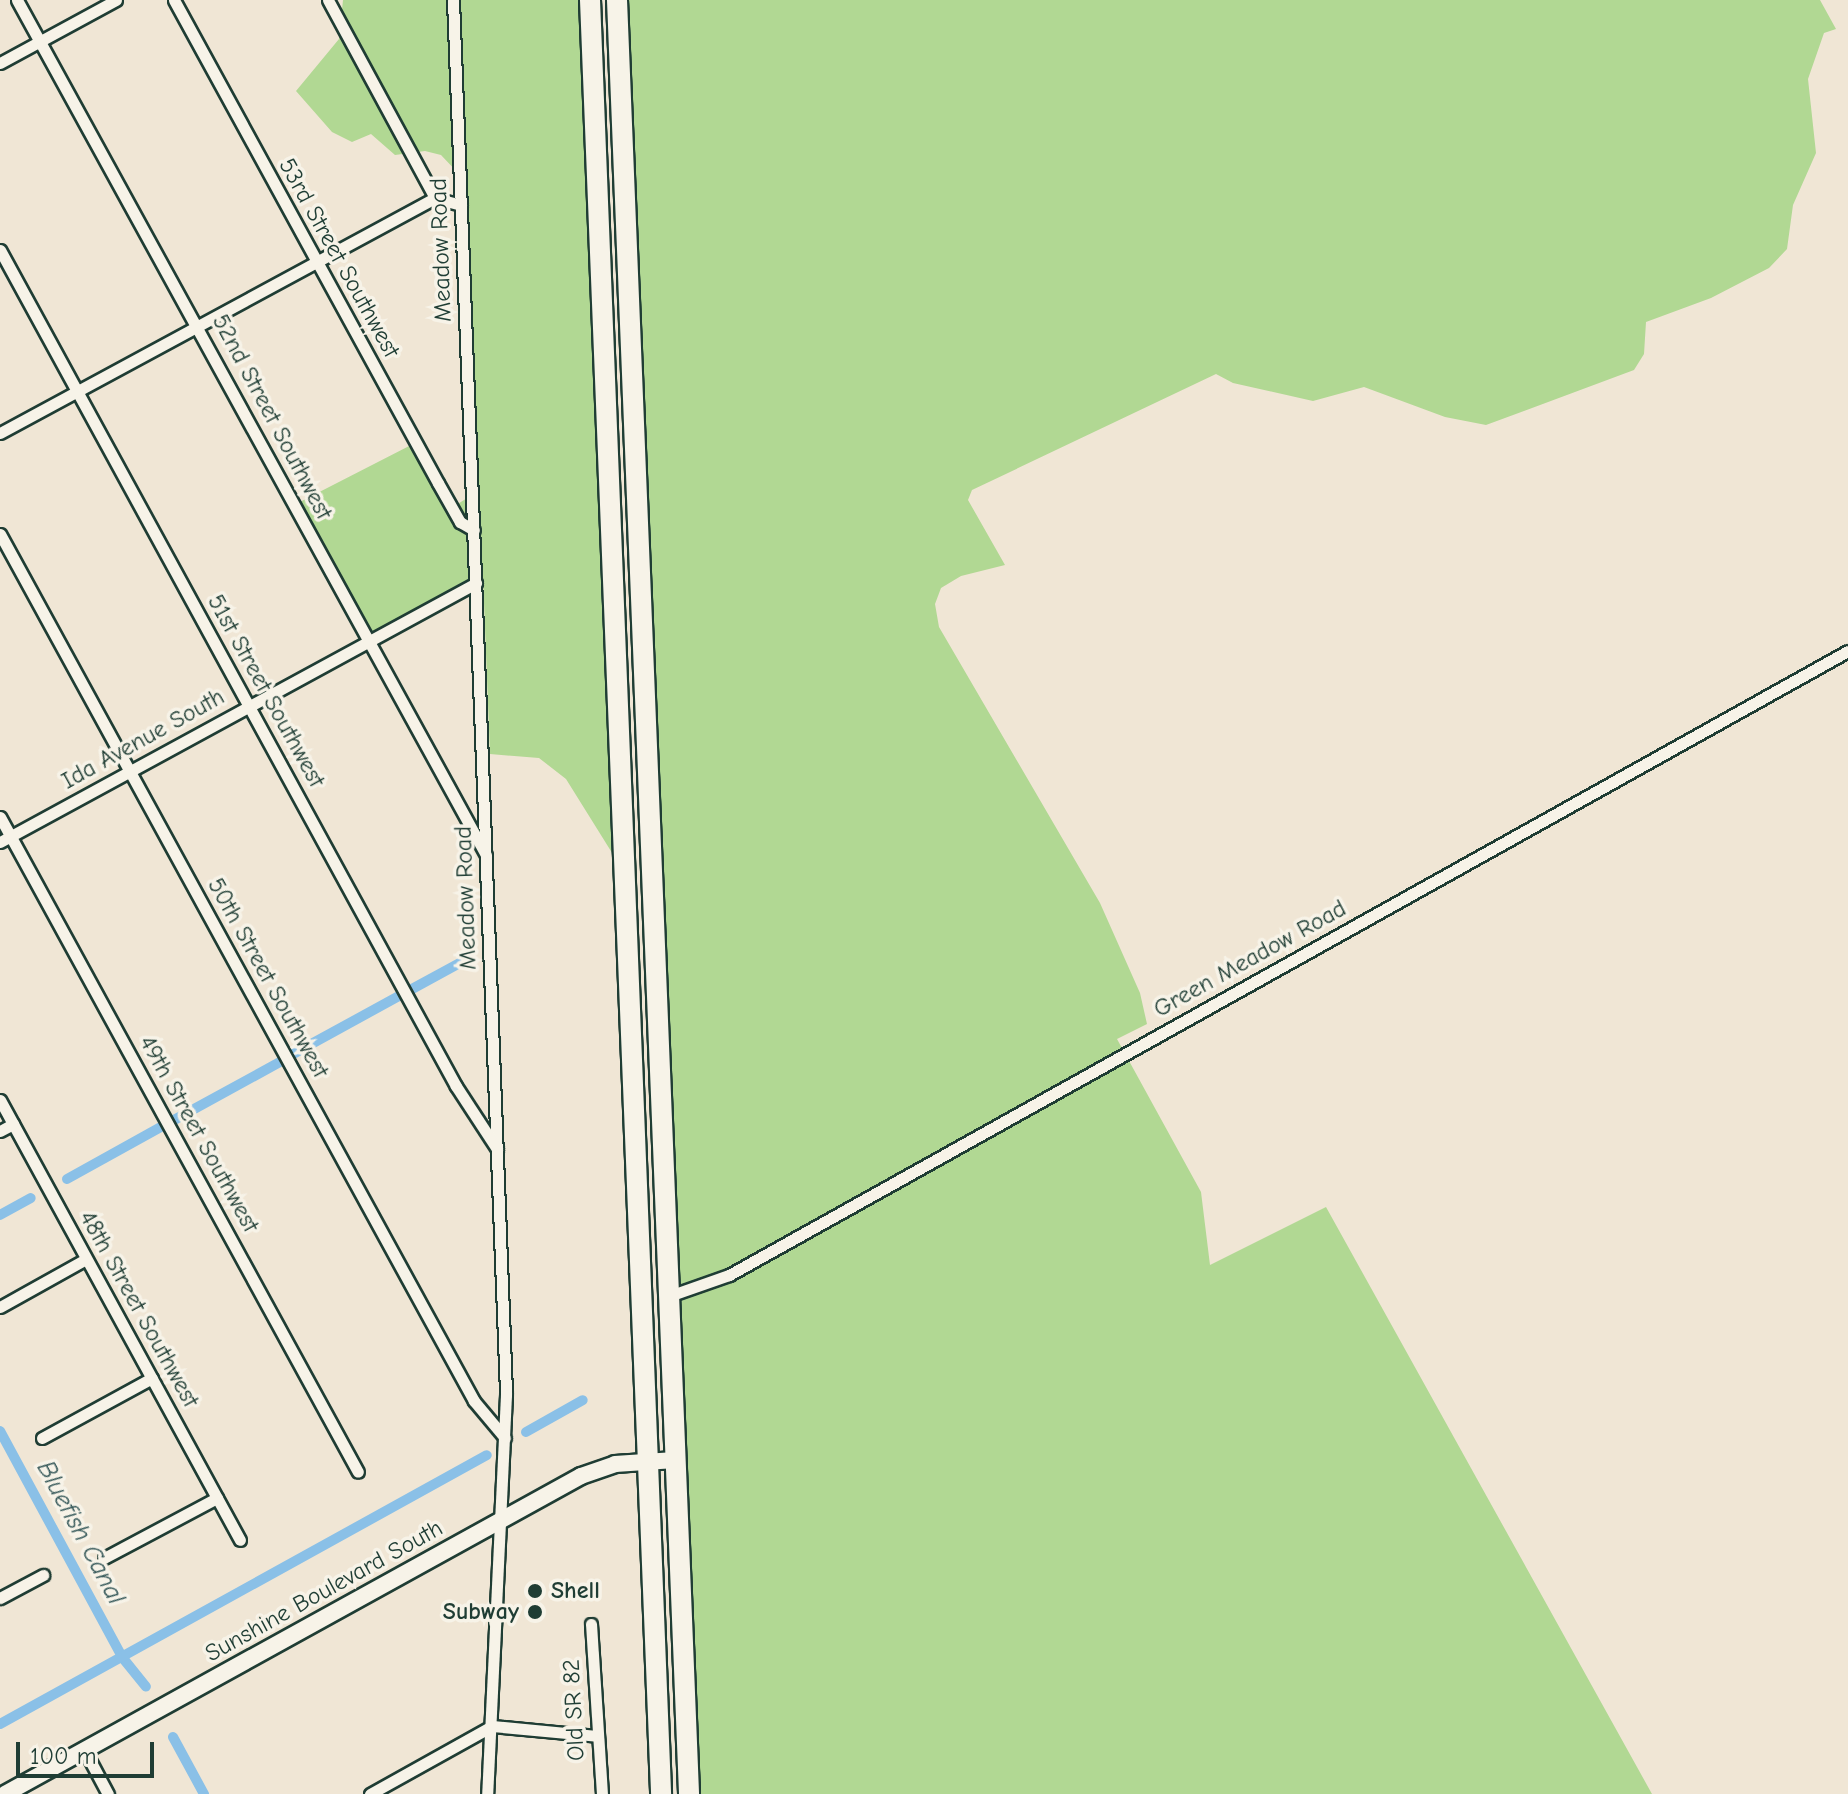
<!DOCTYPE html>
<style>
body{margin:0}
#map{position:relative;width:1848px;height:1794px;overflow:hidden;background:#f0e6d5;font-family:"Comic Neue",sans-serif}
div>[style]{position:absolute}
.green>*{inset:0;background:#b1d893}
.canal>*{height:10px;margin:-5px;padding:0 5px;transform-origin:5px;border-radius:5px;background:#8ac0e7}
.roads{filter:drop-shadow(2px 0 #1f3d34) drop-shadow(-2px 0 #1f3d34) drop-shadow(0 2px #1f3d34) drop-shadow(0 -2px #1f3d34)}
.street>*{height:11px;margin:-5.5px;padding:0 5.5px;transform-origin:5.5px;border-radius:5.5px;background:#f7f3e8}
.secondary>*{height:16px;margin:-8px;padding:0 8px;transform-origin:8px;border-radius:8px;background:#f7f3e8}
.highway>*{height:20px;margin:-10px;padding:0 10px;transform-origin:10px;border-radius:10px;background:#f7f3e8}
.dots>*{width:22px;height:22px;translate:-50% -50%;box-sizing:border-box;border:4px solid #f7f3e8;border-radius:50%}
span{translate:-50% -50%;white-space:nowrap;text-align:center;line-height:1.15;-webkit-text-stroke:7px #f7f3e8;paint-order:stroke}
.street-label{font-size:24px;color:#1f3d34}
.poi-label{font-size:24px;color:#1f3d34;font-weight:700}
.left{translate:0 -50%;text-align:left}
.right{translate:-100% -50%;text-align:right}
.water-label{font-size:26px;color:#345758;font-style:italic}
.scale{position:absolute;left:16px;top:1742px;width:138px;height:36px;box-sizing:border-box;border:4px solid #1f3d34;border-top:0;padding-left:10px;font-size:24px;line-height:28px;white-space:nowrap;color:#1f3d34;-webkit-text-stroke:6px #f7f3e8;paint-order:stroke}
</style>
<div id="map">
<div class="green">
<i style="clip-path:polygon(343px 0,585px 0,619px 864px,566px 779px,539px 758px,490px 754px,483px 578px,367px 638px,294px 505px,415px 443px,453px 507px,475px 493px,459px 174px,441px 155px,425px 151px,395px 155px,371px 134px,352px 142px,332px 132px,296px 91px,339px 39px)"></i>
<i style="clip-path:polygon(623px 0,1820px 0,1836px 29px,1824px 33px,1808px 79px,1816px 153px,1793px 205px,1787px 249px,1769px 268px,1711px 298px,1646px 322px,1644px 354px,1634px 370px,1486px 425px,1445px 417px,1364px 387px,1313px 401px,1233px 383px,1216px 374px,972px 490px,968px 500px,1005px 565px,961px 576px,941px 588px,935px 604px,939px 627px,1100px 903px,1140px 993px,1147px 1024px,1117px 1039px,1201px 1192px,1210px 1265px,1326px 1207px,1652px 1794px,694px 1794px)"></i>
</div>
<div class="canal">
<i style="left:412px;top:989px;width:63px;rotate:-28.6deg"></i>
<i style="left:293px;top:1054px;width:121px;rotate:-28.7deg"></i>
<i style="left:174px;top:1120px;width:121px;rotate:-28.7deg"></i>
<i style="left:67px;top:1179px;width:107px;rotate:-29deg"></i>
<i style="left:0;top:1215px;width:35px;rotate:-29deg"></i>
<i style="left:0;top:1431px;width:257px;rotate:61.6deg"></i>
<i style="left:122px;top:1657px;width:38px;rotate:51deg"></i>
<i style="left:526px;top:1432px;width:65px;rotate:-29.3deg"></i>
<i style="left:0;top:1724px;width:556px;rotate:-28.91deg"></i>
<i style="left:173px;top:1737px;width:65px;rotate:61.5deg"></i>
</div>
<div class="roads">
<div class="street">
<i style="left:17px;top:0;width:975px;rotate:61.25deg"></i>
<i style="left:174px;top:0;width:550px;rotate:61.34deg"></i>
<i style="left:438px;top:483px;width:45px;rotate:60.6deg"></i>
<i style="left:460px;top:522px;width:16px;rotate:30deg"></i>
<i style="left:328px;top:0;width:225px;rotate:61.6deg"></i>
<i style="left:435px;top:198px;width:27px;rotate:15deg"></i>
<i style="left:453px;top:0;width:1396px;rotate:87.82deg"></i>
<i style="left:506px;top:1395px;width:399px;rotate:92.7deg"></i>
<i style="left:0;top:63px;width:132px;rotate:-28.5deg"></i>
<i style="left:0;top:250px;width:952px;rotate:61.39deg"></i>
<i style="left:456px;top:1086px;width:75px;rotate:56.9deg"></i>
<i style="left:0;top:433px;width:494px;rotate:-28.4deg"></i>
<i style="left:0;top:534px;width:988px;rotate:61.33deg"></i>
<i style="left:474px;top:1401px;width:48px;rotate:50deg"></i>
<i style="left:0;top:817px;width:746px;rotate:61.34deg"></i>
<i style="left:0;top:842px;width:542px;rotate:-28.55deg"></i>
<i style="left:0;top:1100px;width:501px;rotate:61.39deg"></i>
<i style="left:0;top:1131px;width:15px;rotate:-28deg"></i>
<i style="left:669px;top:1296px;width:64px;rotate:-19.3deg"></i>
<i style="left:729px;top:1275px;width:1281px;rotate:-29.15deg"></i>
<i style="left:0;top:1307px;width:98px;rotate:-29.2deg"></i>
<i style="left:42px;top:1438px;width:125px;rotate:-28.6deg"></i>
<i style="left:104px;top:1558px;width:128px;rotate:-28deg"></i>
<i style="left:0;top:1598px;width:49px;rotate:-28.1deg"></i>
<i style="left:591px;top:1624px;width:170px;rotate:86.3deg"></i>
<i style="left:85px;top:1751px;width:49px;rotate:61.9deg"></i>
<i style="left:370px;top:1794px;width:140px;rotate:-29.1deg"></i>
<i style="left:492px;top:1726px;width:105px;rotate:5.4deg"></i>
</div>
<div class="secondary">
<i style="left:5px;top:1794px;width:658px;rotate:-28.9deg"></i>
<i style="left:581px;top:1476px;width:36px;rotate:-19deg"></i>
<i style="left:615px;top:1464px;width:60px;rotate:-3.8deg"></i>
</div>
<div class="highway">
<i style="left:590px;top:0;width:1795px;rotate:87.73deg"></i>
<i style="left:617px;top:0;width:1795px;rotate:87.7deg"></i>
</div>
</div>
<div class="dots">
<i style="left:535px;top:1591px;background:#1f3d34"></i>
<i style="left:535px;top:1612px;background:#1f3d34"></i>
</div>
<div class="street-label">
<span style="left:441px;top:250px;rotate:-92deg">Meadow Road</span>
<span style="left:339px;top:258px;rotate:61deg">53rd Street Southwest</span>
<span style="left:272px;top:417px;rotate:62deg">52nd Street Southwest</span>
<span style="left:266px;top:691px;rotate:61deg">51st Street Southwest</span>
<span style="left:143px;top:739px;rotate:-29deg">Ida Avenue South</span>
<span style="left:466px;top:898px;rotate:-92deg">Meadow Road</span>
<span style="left:1250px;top:959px;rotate:-29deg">Green Meadow Road</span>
<span style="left:268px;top:978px;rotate:61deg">50th Street Southwest</span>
<span style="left:199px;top:1134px;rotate:61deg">49th Street Southwest</span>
<span style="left:139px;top:1309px;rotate:61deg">48th Street Southwest</span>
<span style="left:324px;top:1591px;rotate:-29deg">Sunshine Boulevard South</span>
<span style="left:574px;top:1710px;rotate:-93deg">Old SR 82</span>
</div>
<div class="poi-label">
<span class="left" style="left:551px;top:1591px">Shell</span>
<span class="right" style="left:519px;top:1612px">Subway</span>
</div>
<div class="water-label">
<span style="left:80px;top:1533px;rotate:62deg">Bluefish Canal</span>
</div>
<div class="scale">100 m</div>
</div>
